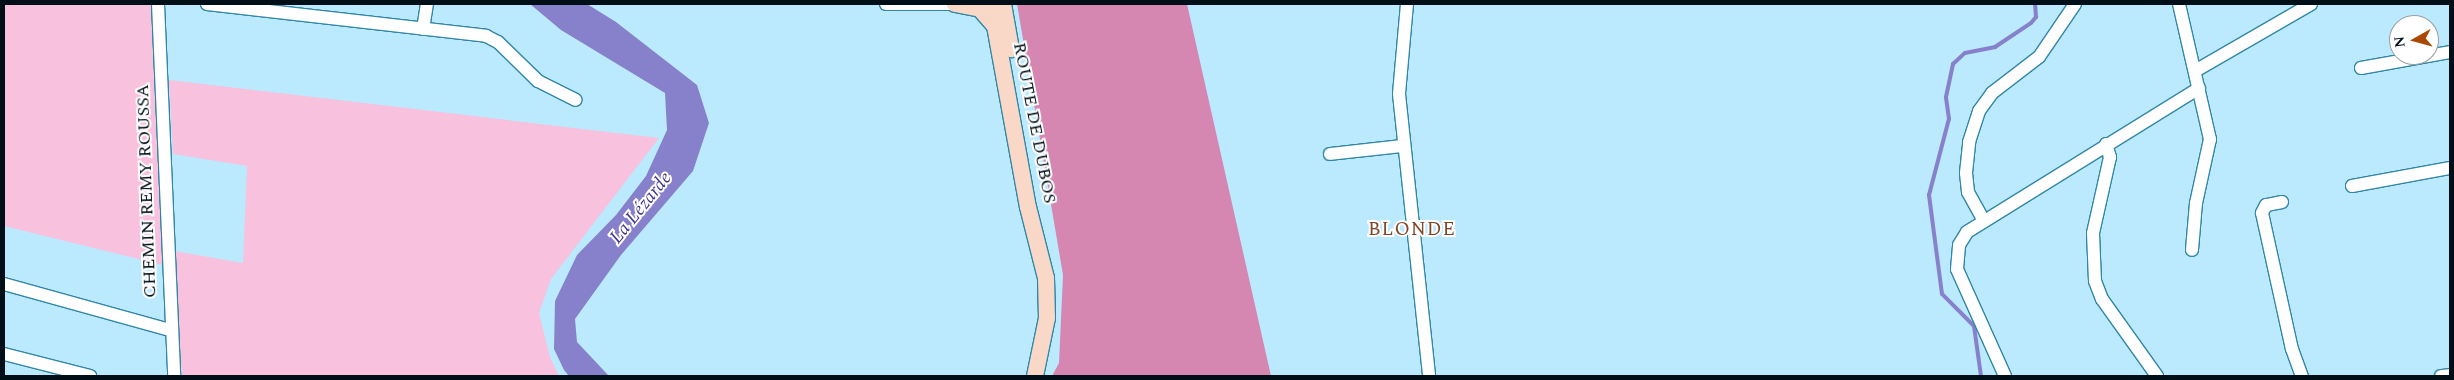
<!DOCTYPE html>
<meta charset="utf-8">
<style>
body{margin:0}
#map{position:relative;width:2454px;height:380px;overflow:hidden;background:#bbeaff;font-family:Spectral,serif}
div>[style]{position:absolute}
.green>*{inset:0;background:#f8c1dd}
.forest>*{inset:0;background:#d586b1}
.water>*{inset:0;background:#8781cc}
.stream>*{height:4px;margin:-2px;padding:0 2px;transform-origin:2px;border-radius:2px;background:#8781cc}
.roads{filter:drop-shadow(1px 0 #3186a6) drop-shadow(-1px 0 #3186a6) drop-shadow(0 1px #3186a6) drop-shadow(0 -1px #3186a6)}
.minor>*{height:12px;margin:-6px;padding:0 6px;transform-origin:6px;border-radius:6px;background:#fff}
.major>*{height:16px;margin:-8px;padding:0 8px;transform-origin:8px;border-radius:8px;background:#fad8c7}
span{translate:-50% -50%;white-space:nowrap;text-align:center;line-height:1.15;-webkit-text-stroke:4px #fff;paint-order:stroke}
.street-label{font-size:18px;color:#000e17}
.water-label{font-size:19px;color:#44338c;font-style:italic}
.neighbourhood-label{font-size:19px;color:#834221;letter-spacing:1px}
.frame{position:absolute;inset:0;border:5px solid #000e17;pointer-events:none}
.north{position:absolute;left:2389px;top:15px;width:50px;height:50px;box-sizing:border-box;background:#fff;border:1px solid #999fa2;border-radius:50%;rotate:263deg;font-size:14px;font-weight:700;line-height:20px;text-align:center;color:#000e17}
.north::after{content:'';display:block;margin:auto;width:18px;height:22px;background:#aa4905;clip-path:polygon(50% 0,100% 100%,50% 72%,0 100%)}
</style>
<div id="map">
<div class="green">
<i style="clip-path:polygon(4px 4px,153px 4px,163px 265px,4px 226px)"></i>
<i style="clip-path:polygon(169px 80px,659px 138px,551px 279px,539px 313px,550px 357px,559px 376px,182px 376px,174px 251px,243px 263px,247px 166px,173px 154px)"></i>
</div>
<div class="forest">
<i style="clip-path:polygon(1017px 4px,1187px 4px,1271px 376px,1052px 376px,1059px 363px,1063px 275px)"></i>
</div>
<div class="water">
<i style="clip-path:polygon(530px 4px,587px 4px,616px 22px,697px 85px,709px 123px,693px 171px,621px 255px,575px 319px,577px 342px,609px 376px,569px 376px,564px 370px,554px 349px,555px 301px,577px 255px,616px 215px,646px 176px,667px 130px,665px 93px,561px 30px)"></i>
</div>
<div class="stream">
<i style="left:1981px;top:376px;width:50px;rotate:-98deg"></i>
<i style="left:1974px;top:326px;width:45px;rotate:-135deg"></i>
<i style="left:1942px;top:294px;width:100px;rotate:-97.5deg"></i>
<i style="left:1929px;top:195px;width:79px;rotate:-75.3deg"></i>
<i style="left:1949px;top:119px;width:22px;rotate:-98deg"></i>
<i style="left:1946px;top:97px;width:34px;rotate:-78deg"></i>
<i style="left:1953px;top:64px;width:16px;rotate:-43deg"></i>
<i style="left:1965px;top:53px;width:31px;rotate:-11deg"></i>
<i style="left:1995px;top:47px;width:43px;rotate:-33.7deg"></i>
<i style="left:2031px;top:23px;width:8px;rotate:-50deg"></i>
<i style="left:2036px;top:17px;width:13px;rotate:-94deg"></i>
</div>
<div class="roads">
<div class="minor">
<i style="left:158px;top:4px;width:372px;rotate:87.5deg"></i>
<i style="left:207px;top:4px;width:281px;rotate:6.5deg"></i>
<i style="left:486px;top:36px;width:13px;rotate:27deg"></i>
<i style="left:498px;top:42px;width:56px;rotate:44.3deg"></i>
<i style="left:538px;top:81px;width:42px;rotate:26.6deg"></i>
<i style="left:886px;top:4px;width:69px"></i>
<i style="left:1407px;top:4px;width:90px;rotate:95.1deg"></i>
<i style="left:1399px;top:94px;width:284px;rotate:83.9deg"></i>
<i style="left:2179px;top:4px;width:139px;rotate:77.1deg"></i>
<i style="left:2210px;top:139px;width:66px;rotate:102.3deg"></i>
<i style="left:2196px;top:203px;width:47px;rotate:94.9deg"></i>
<i style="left:423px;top:29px;width:25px;rotate:-81deg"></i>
<i style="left:2361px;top:68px;width:90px;rotate:-10.2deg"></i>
<i style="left:2195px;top:71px;width:134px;rotate:-30deg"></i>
<i style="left:2106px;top:144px;width:14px;rotate:73deg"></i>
<i style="left:2110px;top:157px;width:78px;rotate:102.6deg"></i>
<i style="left:2093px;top:233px;width:48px;rotate:87.6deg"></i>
<i style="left:2095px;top:281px;width:19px;rotate:69deg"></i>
<i style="left:2102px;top:299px;width:95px;rotate:54.5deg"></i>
<i style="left:1330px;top:154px;width:73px;rotate:-6.3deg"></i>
<i style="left:2352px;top:186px;width:100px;rotate:-10.4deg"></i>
<i style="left:2282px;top:202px;width:16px;rotate:169deg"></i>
<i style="left:2266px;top:205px;width:9px;rotate:117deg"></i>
<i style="left:2262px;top:213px;width:139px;rotate:77.6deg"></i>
<i style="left:2292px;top:349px;width:29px;rotate:70deg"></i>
<i style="left:1984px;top:221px;width:33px;rotate:-119deg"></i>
<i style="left:1968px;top:192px;width:19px;rotate:-96deg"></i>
<i style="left:1966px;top:173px;width:31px;rotate:-84deg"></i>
<i style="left:1969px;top:142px;width:33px;rotate:-72deg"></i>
<i style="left:1979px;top:111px;width:22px;rotate:-54deg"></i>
<i style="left:1992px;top:93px;width:59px;rotate:-37.5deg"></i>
<i style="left:2039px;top:57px;width:64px;rotate:-55.8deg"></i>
<i style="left:4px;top:284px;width:172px;rotate:15.5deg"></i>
<i style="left:4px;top:354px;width:89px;rotate:14.3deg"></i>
<i style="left:2005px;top:376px;width:117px;rotate:-114.2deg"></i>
<i style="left:1957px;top:269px;width:24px;rotate:-85deg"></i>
<i style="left:1959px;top:245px;width:15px;rotate:-58deg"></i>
<i style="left:1967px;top:232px;width:273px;rotate:-31.8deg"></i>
<i style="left:2441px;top:376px;width:9px;rotate:-6deg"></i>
</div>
<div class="major">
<i style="left:955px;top:4px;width:25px;rotate:11deg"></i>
<i style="left:980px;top:9px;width:21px;rotate:49deg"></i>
<i style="left:991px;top:4px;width:206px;rotate:79.7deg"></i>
<i style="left:1028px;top:207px;width:73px;rotate:75.8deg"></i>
<i style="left:1046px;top:278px;width:40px;rotate:88.6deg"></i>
<i style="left:1047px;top:318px;width:59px;rotate:101.7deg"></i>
<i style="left:1003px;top:4px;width:46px;rotate:79.9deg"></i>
</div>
</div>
<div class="street-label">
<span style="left:1034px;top:123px;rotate:79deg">ROUTE DE DUBOS</span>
<span style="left:147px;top:191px;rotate:-92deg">CHEMIN REMY ROUSSA</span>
</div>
<div class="water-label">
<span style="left:641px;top:208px;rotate:-51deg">La Lézarde</span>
</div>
<div class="neighbourhood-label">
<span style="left:1412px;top:230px">BLONDE</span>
</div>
<div class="frame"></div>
<div class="north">N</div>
</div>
